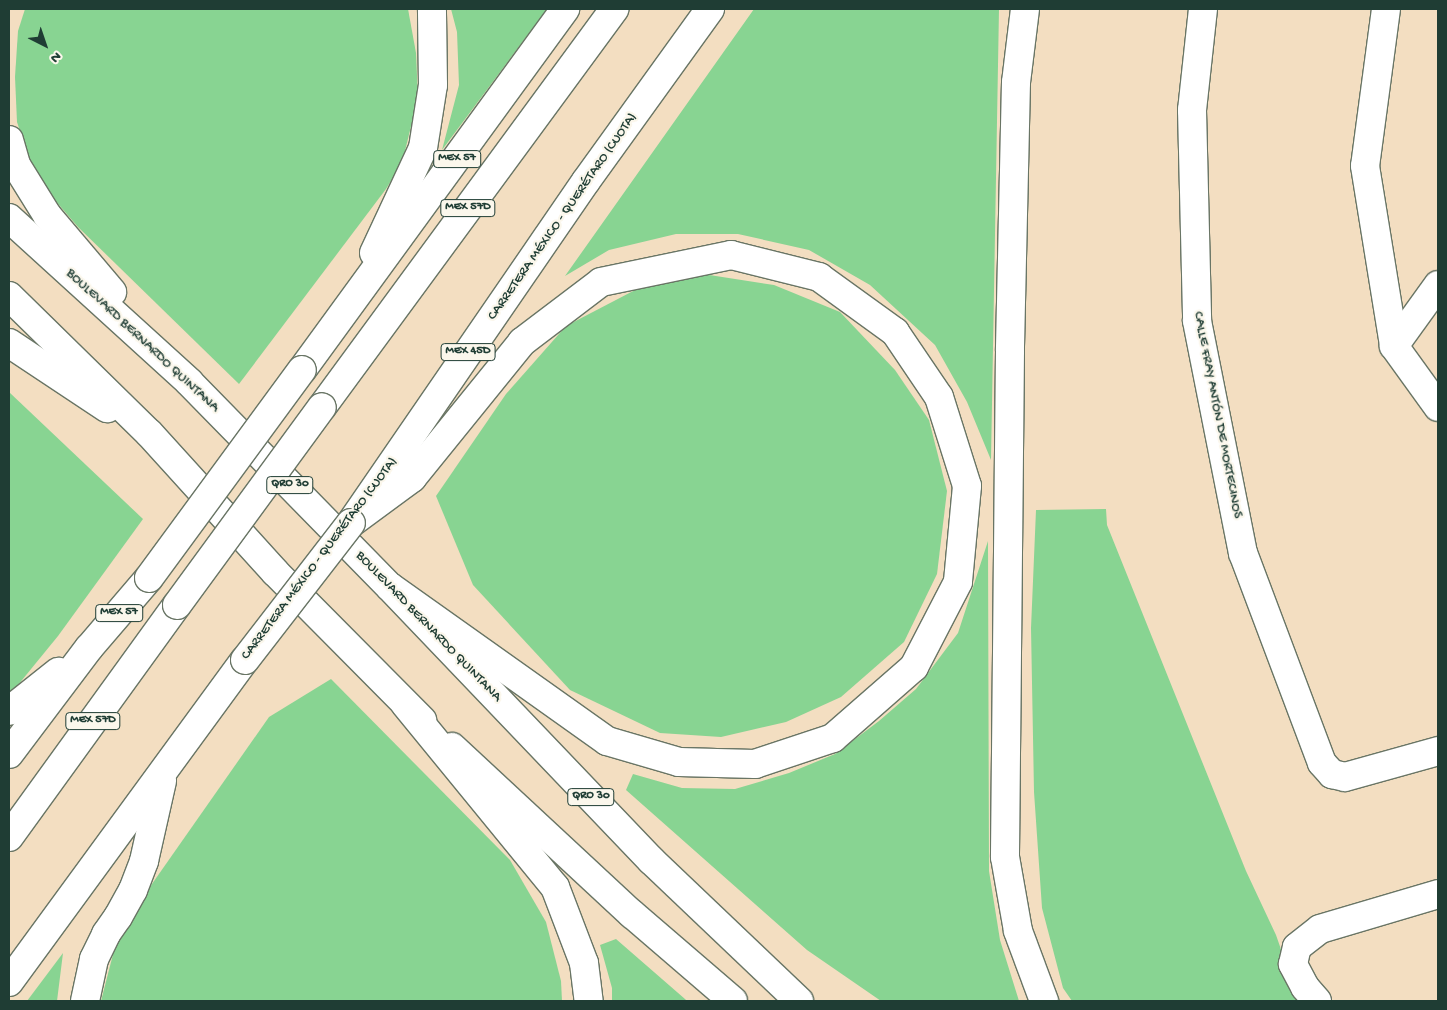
<!DOCTYPE html>
<meta charset="utf-8">
<style>
body{margin:0}
#map{position:relative;width:1447px;height:1010px;overflow:hidden;background:#f3dec1;font-family:"Gochi Hand",sans-serif}
div>[style]{position:absolute}
.green>*{inset:0;background:#88d492}
.roads{filter:drop-shadow(1px 0 #697565) drop-shadow(-1px 0 #697565) drop-shadow(0 1px #697565) drop-shadow(0 -1px #697565)}
.minor>*{height:28px;margin:-14px;padding:0 14px;transform-origin:14px;border-radius:14px;background:#fff}
.tertiary>*{height:28px;margin:-14px;padding:0 14px;transform-origin:14px;border-radius:14px;background:#fff}
.trunk>*{height:28px;margin:-14px;padding:0 14px;transform-origin:14px;border-radius:14px;background:#fff}
.motorway>*{height:28px;margin:-14px;padding:0 14px;transform-origin:14px;border-radius:14px;background:#fff}
.bridges{filter:drop-shadow(1px 0 #697565) drop-shadow(-1px 0 #697565) drop-shadow(0 1px #697565) drop-shadow(0 -1px #697565)}
.trunk-bridge>*{height:28px;margin:-14px;padding:0 14px;transform-origin:14px;border-radius:14px;background:#fff}
.motorway-bridge>*{height:28px;margin:-14px;padding:0 14px;transform-origin:14px;border-radius:14px;background:#fff}
span{translate:-50% -50%;white-space:nowrap;text-align:center;line-height:1.15;-webkit-text-stroke:4.5px #fbf7ec;paint-order:stroke}
.shield-label span{padding:1px 4px;background:#fbf7ec;border:1px solid;border-radius:4px;-webkit-text-stroke-width:0}
.shield-label{font-size:12px;color:#1f3d34;font-weight:700}
.street-label{font-size:14px;color:#1f3d34}
.frame{position:absolute;inset:0;border:10px solid #1f3d34;pointer-events:none}
.north{position:absolute;left:20px;top:20px;width:50px;height:50px;-webkit-text-stroke:4px #fbf7ec;paint-order:stroke;rotate:139deg;font-size:14px;font-weight:700;line-height:20px;text-align:center;color:#1f3d34}
.north::after{content:'';display:block;margin:auto;width:18px;height:22px;background:#1f3d34;clip-path:polygon(50% 0,100% 100%,50% 72%,0 100%)}
</style>
<div id="map">
<div class="green">
<i style="clip-path:polygon(25px 9px,408px 9px,416px 53px,418px 98px,402px 163px,386px 189px,239px 384px,78px 227px,47px 191px,31px 164px,17px 122px,15px 77px,18px 31px)"></i>
<i style="clip-path:polygon(451px 9px,547px 9px,442px 150px,459px 85px,457px 32px)"></i>
<i style="clip-path:polygon(754px 9px,999px 9px,991px 460px,967px 402px,935px 345px,870px 285px,809px 250px,738px 234px,676px 234px,609px 250px,565px 276px)"></i>
<i style="clip-path:polygon(703px 274px,774px 285px,840px 312px,895px 370px,929px 420px,947px 491px,937px 574px,904px 642px,841px 697px,786px 722px,721px 737px,660px 733px,570px 690px,473px 585px,436px 496px,506px 394px,566px 326px,637px 289px)"></i>
<i style="clip-path:polygon(9px 392px,143px 519px,58px 636px,9px 696px)"></i>
<i style="clip-path:polygon(1106px 509px,1107px 525px,1246px 871px,1276px 935px,1299px 1001px,1072px 1001px,1063px 988px,1042px 908px,1034px 792px,1031px 628px,1036px 510px)"></i>
<i style="clip-path:polygon(988px 541px,989px 871px,1000px 940px,1019px 1001px,881px 1001px,807px 950px,626px 790px,633px 774px,682px 788px,735px 789px,789px 773px,835px 754px,879px 721px,916px 689px,958px 633px)"></i>
<i style="clip-path:polygon(331px 679px,510px 860px,546px 922px,561px 981px,562px 1001px,101px 1001px,119px 931px,269px 717px)"></i>
<i style="clip-path:polygon(616px 939px,685px 999px,687px 1001px,612px 1001px,612px 988px,600px 945px)"></i>
<i style="clip-path:polygon(63px 953px,57px 1001px,27px 1001px)"></i>
</div>
<div class="roads">
<div class="minor">
<i style="left:1203px;top:9px;width:102px;rotate:96.2deg"></i>
<i style="left:1192px;top:110px;width:211px;rotate:88.6deg"></i>
<i style="left:1197px;top:321px;width:237px;rotate:78.8deg"></i>
<i style="left:1243px;top:553px;width:224px;rotate:69.4deg"></i>
<i style="left:1322px;top:763px;width:15px;rotate:48deg"></i>
<i style="left:1332px;top:774px;width:13px;rotate:13deg"></i>
<i style="left:1345px;top:777px;width:97px;rotate:-15.6deg"></i>
<i style="left:1394px;top:346px;width:75px;rotate:-54.2deg"></i>
<i style="left:1317px;top:1001px;width:18px;rotate:-131deg"></i>
<i style="left:1305px;top:987px;width:26px;rotate:-118deg"></i>
<i style="left:1293px;top:964px;width:17px;rotate:-77deg"></i>
<i style="left:1297px;top:947px;width:29px;rotate:-38deg"></i>
<i style="left:1320px;top:929px;width:123px;rotate:-16.5deg"></i>
</div>
<div class="tertiary">
<i style="left:1386px;top:9px;width:158px;rotate:97.6deg"></i>
<i style="left:1365px;top:166px;width:182px;rotate:80.8deg"></i>
<i style="left:1394px;top:346px;width:75px;rotate:54.2deg"></i>
</div>
<div class="trunk">
<i style="left:1025px;top:9px;width:74px;rotate:97deg"></i>
<i style="left:1016px;top:82px;width:269px;rotate:91.3deg"></i>
<i style="left:1010px;top:351px;width:506px;rotate:90.57deg"></i>
<i style="left:1005px;top:857px;width:75px;rotate:80deg"></i>
<i style="left:1018px;top:931px;width:75px;rotate:69.6deg"></i>
<i style="left:9px;top:140px;width:26px;rotate:74deg"></i>
<i style="left:16px;top:165px;width:59px;rotate:58.2deg"></i>
<i style="left:47px;top:215px;width:101px;rotate:49.8deg"></i>
<i style="left:9px;top:218px;width:244px;rotate:42.3deg"></i>
<i style="left:189px;top:382px;width:287px;rotate:45.6deg"></i>
<i style="left:390px;top:587px;width:379px;rotate:46.3deg"></i>
<i style="left:652px;top:861px;width:203px;rotate:43.6deg"></i>
<i style="left:374px;top:253px;width:116px;rotate:-65deg"></i>
<i style="left:423px;top:148px;width:64px;rotate:-81deg"></i>
<i style="left:433px;top:85px;width:76px;rotate:-90.8deg"></i>
<i style="left:9px;top:296px;width:196px;rotate:44.4deg"></i>
<i style="left:149px;top:433px;width:188px;rotate:47.8deg"></i>
<i style="left:275px;top:572px;width:209px;rotate:45.2deg"></i>
<i style="left:9px;top:343px;width:118px;rotate:33.6deg"></i>
<i style="left:302px;top:370px;width:447px;rotate:-53.9deg"></i>
<i style="left:353px;top:520px;width:411px;rotate:-55.5deg"></i>
<i style="left:586px;top:181px;width:212px;rotate:-54.2deg"></i>
<i style="left:9px;top:711px;width:63px;rotate:-38.5deg"></i>
<i style="left:452px;top:747px;width:246px;rotate:42.9deg"></i>
<i style="left:632px;top:914px;width:133px;rotate:40.7deg"></i>
<i style="left:9px;top:754px;width:133px;rotate:-53deg"></i>
<i style="left:89px;top:648px;width:92px;rotate:-49.4deg"></i>
</div>
<div class="motorway">
<i style="left:322px;top:407px;width:494px;rotate:-53.7deg"></i>
<i style="left:351px;top:523px;width:76px;rotate:-36.4deg"></i>
<i style="left:412px;top:478px;width:175px;rotate:-51deg"></i>
<i style="left:522px;top:342px;width:99px;rotate:-37.2deg"></i>
<i style="left:601px;top:282px;width:133px;rotate:-11.7deg"></i>
<i style="left:731px;top:255px;width:91px;rotate:14deg"></i>
<i style="left:819px;top:277px;width:94px;rotate:35.9deg"></i>
<i style="left:895px;top:332px;width:78px;rotate:55.9deg"></i>
<i style="left:939px;top:397px;width:93px;rotate:72.5deg"></i>
<i style="left:967px;top:486px;width:96px;rotate:95.4deg"></i>
<i style="left:958px;top:582px;width:96px;rotate:117.4deg"></i>
<i style="left:914px;top:667px;width:108px;rotate:138.8deg"></i>
<i style="left:833px;top:738px;width:82px;rotate:161.6deg"></i>
<i style="left:755px;top:764px;width:76px;rotate:-178.5deg"></i>
<i style="left:679px;top:762px;width:75px;rotate:-163.7deg"></i>
<i style="left:607px;top:741px;width:266px;rotate:-144.6deg"></i>
<i style="left:405px;top:704px;width:237px;rotate:50.7deg"></i>
<i style="left:555px;top:887px;width:81px;rotate:69.1deg"></i>
<i style="left:584px;top:963px;width:38px;rotate:83deg"></i>
<i style="left:9px;top:837px;width:286px;rotate:-54.1deg"></i>
<i style="left:9px;top:982px;width:399px;rotate:-53.8deg"></i>
<i style="left:85px;top:1001px;width:43px;rotate:-77.9deg"></i>
<i style="left:94px;top:959px;width:28px;rotate:-64deg"></i>
<i style="left:106px;top:934px;width:21px;rotate:-55deg"></i>
<i style="left:118px;top:917px;width:31px;rotate:-61deg"></i>
<i style="left:133px;top:890px;width:31px;rotate:-69deg"></i>
<i style="left:144px;top:861px;width:82px;rotate:-77.3deg"></i>
</div>
</div>
<div class="bridges">
<div class="trunk-bridge">
<i style="left:149px;top:578px;width:258px;rotate:-53.7deg"></i>
</div>
<div class="motorway-bridge">
<i style="left:177px;top:605px;width:245px;rotate:-53.8deg"></i>
<i style="left:245px;top:660px;width:173px;rotate:-52.3deg"></i>
</div>
</div>
<div class="shield-label">
<span style="left:457px;top:159px">MEX 57</span>
<span style="left:468px;top:208px">MEX 57D</span>
<span style="left:468px;top:352px">MEX 45D</span>
<span style="left:290px;top:485px">QRO 30</span>
<span style="left:119px;top:613px">MEX 57</span>
<span style="left:93px;top:721px">MEX 57D</span>
<span style="left:591px;top:797px">QRO 30</span>
</div>
<div class="street-label">
<span style="left:563px;top:217px;rotate:-55deg">CARRETERA MÉXICO - QUERÉTARO (CUOTA)</span>
<span style="left:142px;top:341px;rotate:43deg">BOULEVARD BERNARDO QUINTANA</span>
<span style="left:1217px;top:415px;rotate:79deg">CALLE FRAY ANTÓN DE MORTECINOS</span>
<span style="left:320px;top:559px;rotate:-53deg">CARRETERA MÉXICO - QUERÉTARO (CUOTA)</span>
<span style="left:428px;top:627px;rotate:46deg">BOULEVARD BERNARDO QUINTANA</span>
</div>
<div class="frame"></div>
<div class="north">N</div>
</div>
